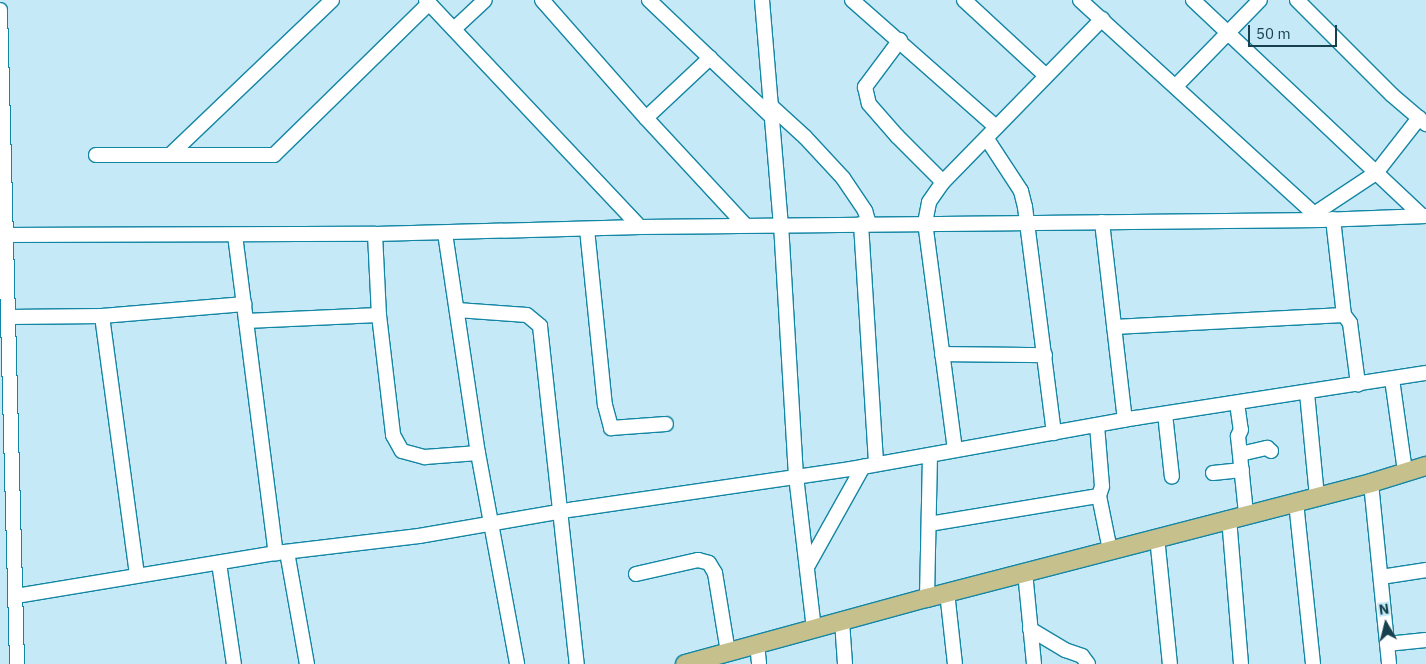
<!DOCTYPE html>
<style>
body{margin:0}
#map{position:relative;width:1426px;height:664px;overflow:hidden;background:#c5e9f6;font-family:"IBM Plex Sans",sans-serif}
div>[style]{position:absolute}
.roads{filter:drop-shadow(1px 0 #1386a4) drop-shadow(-1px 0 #1386a4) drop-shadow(0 1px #1386a4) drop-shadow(0 -1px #1386a4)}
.minor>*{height:14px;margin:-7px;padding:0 7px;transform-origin:7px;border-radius:7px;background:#fff}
.major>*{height:18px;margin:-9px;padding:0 9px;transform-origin:9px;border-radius:9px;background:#c6c08d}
span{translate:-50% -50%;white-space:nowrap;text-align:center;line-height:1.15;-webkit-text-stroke:5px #c5e9f6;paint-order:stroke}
.north{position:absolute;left:1361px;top:599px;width:50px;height:50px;-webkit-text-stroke:4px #c5e9f6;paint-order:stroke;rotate:352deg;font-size:14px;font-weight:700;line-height:20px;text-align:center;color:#17414e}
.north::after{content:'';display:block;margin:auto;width:18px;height:22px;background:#17414e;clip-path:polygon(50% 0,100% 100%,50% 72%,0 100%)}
.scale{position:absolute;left:1248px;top:25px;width:89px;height:22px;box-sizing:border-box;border:2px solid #17414e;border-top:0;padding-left:6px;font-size:15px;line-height:18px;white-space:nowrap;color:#17414e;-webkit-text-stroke:4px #c5e9f6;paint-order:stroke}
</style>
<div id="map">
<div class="roads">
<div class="minor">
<i style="left:426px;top:0;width:312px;rotate:46.7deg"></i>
<i style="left:542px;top:0;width:157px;rotate:48.6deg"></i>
<i style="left:646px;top:118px;width:146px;rotate:47.2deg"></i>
<i style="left:649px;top:0;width:170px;rotate:43.6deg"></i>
<i style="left:762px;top:0;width:225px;rotate:85.2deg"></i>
<i style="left:781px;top:224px;width:252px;rotate:86.6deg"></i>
<i style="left:796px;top:476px;width:154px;rotate:83.3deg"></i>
<i style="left:852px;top:0;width:192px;rotate:41.4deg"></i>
<i style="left:964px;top:0;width:110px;rotate:42.8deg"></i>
<i style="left:1080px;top:0;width:326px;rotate:42.4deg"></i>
<i style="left:1193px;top:0;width:315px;rotate:43.3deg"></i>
<i style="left:1297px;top:0;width:134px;rotate:45deg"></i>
<i style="left:1392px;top:95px;width:45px;rotate:40.5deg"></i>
<i style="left:0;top:10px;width:654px;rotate:88.51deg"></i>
<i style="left:454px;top:29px;width:42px;rotate:-43.1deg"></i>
<i style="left:900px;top:40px;width:59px;rotate:126.7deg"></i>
<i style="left:865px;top:87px;width:17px;rotate:77deg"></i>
<i style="left:869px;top:104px;width:43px;rotate:48.8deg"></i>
<i style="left:897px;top:136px;width:65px;rotate:45deg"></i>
<i style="left:1176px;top:86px;width:120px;rotate:-45.7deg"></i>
<i style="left:771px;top:106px;width:46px;rotate:42.4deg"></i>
<i style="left:805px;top:137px;width:56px;rotate:47.2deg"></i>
<i style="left:843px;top:178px;width:40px;rotate:56deg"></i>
<i style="left:865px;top:211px;width:13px;rotate:72deg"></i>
<i style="left:646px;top:118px;width:88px;rotate:-43.2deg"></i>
<i style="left:987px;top:139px;width:62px;rotate:56.8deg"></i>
<i style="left:1021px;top:191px;width:16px;rotate:76deg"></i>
<i style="left:1025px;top:207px;width:228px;rotate:82.7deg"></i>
<i style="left:96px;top:155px;width:178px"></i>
<i style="left:274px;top:155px;width:217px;rotate:-44.4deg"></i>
<i style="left:170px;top:155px;width:224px;rotate:-43.7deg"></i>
<i style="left:1314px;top:214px;width:74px;rotate:-33.5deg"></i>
<i style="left:1376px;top:173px;width:70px;rotate:-52deg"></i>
<i style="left:1333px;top:219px;width:97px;rotate:83.5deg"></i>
<i style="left:1102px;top:222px;width:199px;rotate:83.4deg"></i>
<i style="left:861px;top:224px;width:240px;rotate:86.4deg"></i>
<i style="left:587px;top:229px;width:177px;rotate:84.2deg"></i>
<i style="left:605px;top:405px;width:24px;rotate:75deg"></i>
<i style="left:611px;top:428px;width:55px;rotate:-4.2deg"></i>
<i style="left:445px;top:233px;width:222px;rotate:81.5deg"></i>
<i style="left:478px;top:453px;width:215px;rotate:79.5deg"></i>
<i style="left:375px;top:234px;width:81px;rotate:87.2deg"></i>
<i style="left:379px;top:315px;width:121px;rotate:83.3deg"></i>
<i style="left:393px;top:435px;width:18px;rotate:61deg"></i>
<i style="left:402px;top:451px;width:24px;rotate:15deg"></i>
<i style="left:425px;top:457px;width:53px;rotate:-4.3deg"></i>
<i style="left:0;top:235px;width:375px;rotate:-0.2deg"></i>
<i style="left:375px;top:234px;width:265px;rotate:-1.5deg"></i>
<i style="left:640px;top:227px;width:681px;rotate:-0.59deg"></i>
<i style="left:1321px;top:220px;width:105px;rotate:-2.2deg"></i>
<i style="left:235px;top:235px;width:321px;rotate:82.7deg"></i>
<i style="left:457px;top:310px;width:70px;rotate:4.1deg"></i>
<i style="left:527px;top:315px;width:17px;rotate:40deg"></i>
<i style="left:540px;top:326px;width:340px;rotate:83.8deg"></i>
<i style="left:102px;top:316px;width:261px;rotate:82.3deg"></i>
<i style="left:8px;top:317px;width:94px;rotate:-0.6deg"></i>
<i style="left:102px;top:316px;width:143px;rotate:-4.8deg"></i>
<i style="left:246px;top:321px;width:133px;rotate:-2.6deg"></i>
<i style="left:1114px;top:327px;width:230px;rotate:-3deg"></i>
<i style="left:1344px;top:315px;width:10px;rotate:53deg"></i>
<i style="left:1350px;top:323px;width:62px;rotate:82.5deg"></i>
<i style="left:942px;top:354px;width:103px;rotate:0.6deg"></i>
<i style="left:1392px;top:379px;width:94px;rotate:82deg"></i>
<i style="left:1307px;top:393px;width:103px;rotate:84.5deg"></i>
<i style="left:1237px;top:403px;width:27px;rotate:82deg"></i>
<i style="left:1241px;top:430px;width:7px;rotate:117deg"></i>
<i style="left:1238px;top:436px;width:78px;rotate:84.1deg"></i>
<i style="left:1165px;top:414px;width:63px;rotate:83.7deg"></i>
<i style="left:955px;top:450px;width:229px;rotate:-97.5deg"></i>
<i style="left:925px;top:223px;width:21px;rotate:-79deg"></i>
<i style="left:929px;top:202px;width:24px;rotate:-55deg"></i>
<i style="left:943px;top:182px;width:228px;rotate:-45.7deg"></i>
<i style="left:1240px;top:454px;width:28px;rotate:-13deg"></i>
<i style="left:1267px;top:448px;width:5px;rotate:37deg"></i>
<i style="left:1213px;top:473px;width:29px;rotate:-6deg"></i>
<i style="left:1371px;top:483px;width:182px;rotate:84.3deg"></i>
<i style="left:1099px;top:496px;width:55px;rotate:78.5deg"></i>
<i style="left:1296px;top:502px;width:163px;rotate:84deg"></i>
<i style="left:1229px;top:518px;width:146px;rotate:85.3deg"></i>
<i style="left:929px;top:524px;width:172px;rotate:-9.4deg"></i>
<i style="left:1099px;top:496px;width:10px;rotate:-73deg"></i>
<i style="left:1102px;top:486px;width:61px;rotate:-94.7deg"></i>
<i style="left:1157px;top:537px;width:128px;rotate:84.2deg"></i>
<i style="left:287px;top:552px;width:114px;rotate:79.9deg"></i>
<i style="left:219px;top:563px;width:102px;rotate:81.6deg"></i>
<i style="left:807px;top:567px;width:115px;rotate:-60.8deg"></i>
<i style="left:1025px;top:572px;width:92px;rotate:84.4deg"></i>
<i style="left:636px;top:574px;width:64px;rotate:-12.7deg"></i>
<i style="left:698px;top:560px;width:11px;rotate:15deg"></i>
<i style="left:709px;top:563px;width:12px;rotate:59deg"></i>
<i style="left:715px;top:573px;width:80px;rotate:80.7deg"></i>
<i style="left:1381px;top:577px;width:46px;rotate:-8.8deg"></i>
<i style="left:947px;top:592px;width:72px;rotate:83.7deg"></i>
<i style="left:16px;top:596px;width:264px;rotate:-9.4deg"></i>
<i style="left:276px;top:553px;width:144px;rotate:-6.8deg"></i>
<i style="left:419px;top:536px;width:159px;rotate:-9.8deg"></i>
<i style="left:576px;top:509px;width:278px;rotate:-8.3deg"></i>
<i style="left:851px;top:469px;width:289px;rotate:-10.2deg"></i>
<i style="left:1135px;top:418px;width:294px;rotate:-8.8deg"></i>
<i style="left:927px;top:598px;width:143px;rotate:-88.8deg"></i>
<i style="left:842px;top:621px;width:43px;rotate:86deg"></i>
<i style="left:1030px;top:629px;width:41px;rotate:31deg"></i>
<i style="left:1065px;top:650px;width:18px;rotate:19deg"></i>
<i style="left:1082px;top:656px;width:10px;rotate:53deg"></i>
<i style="left:757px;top:644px;width:20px;rotate:84deg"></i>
<i style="left:1387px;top:644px;width:39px;rotate:-6deg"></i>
</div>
<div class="major">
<i style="left:685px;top:664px;width:251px;rotate:-15.3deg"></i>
<i style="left:927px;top:598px;width:459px;rotate:-14.5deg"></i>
<i style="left:1371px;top:483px;width:58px;rotate:-17.2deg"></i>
</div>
</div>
<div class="north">N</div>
<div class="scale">50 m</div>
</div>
